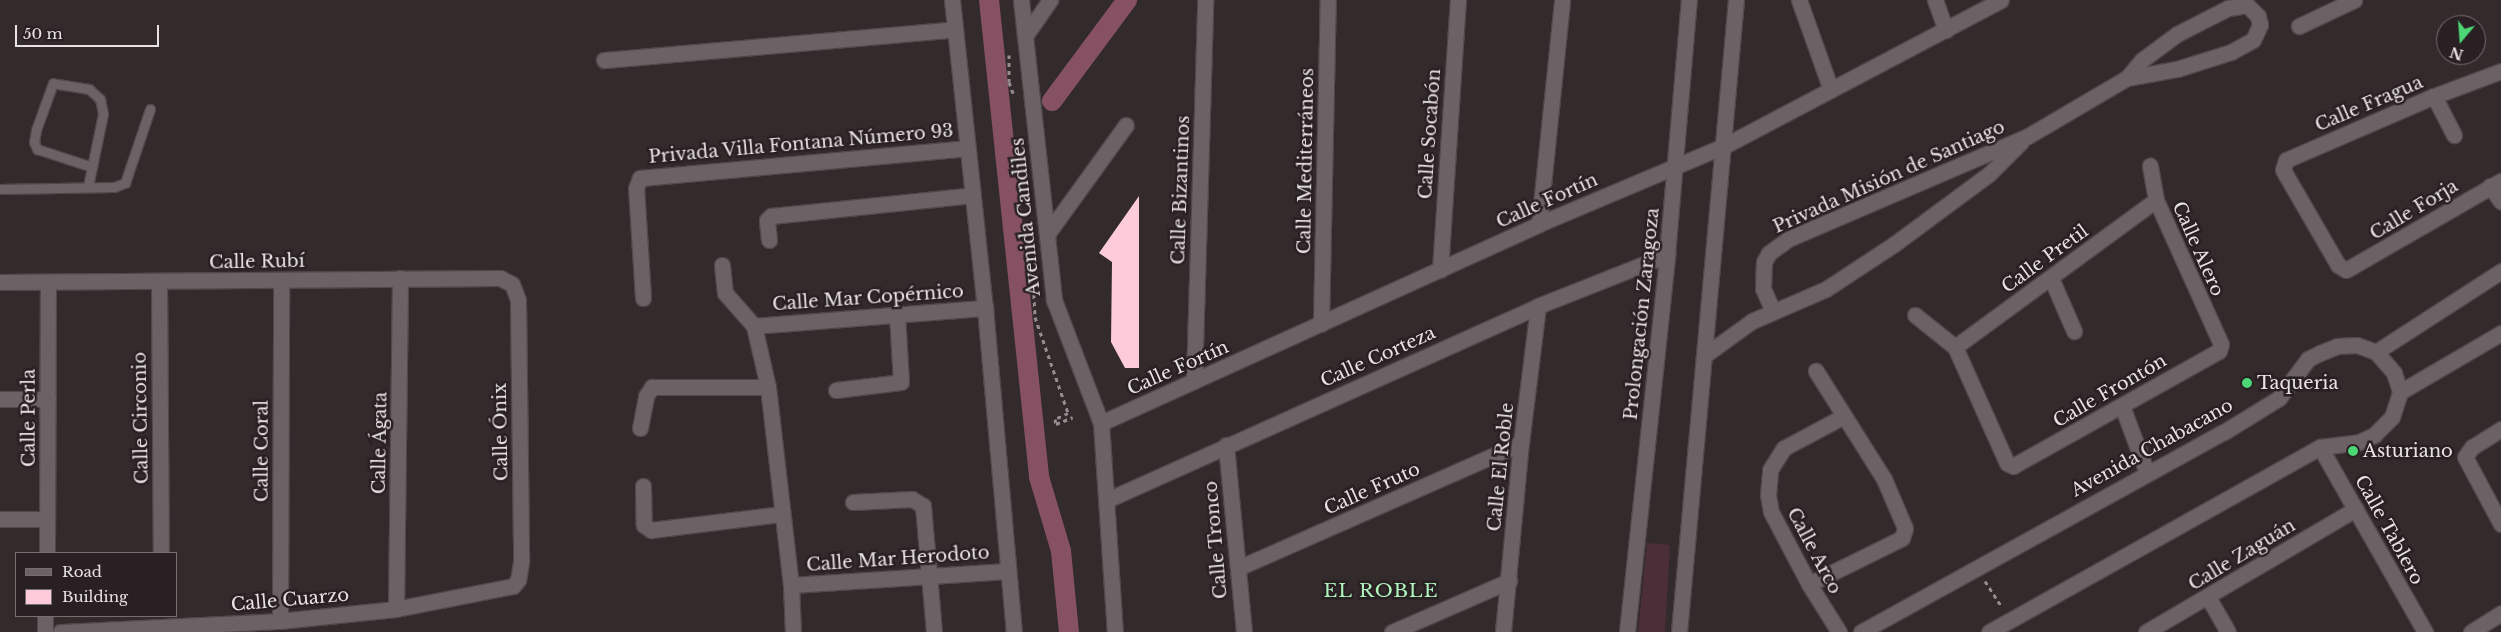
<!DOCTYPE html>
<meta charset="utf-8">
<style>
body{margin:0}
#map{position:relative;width:2501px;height:632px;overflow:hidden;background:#332a2c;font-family:"Libre Baskerville",serif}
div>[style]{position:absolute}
.green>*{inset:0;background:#4b2e37}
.canal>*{height:20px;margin:-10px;padding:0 10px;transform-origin:10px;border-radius:10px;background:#865263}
.building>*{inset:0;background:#fdcbd9}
.path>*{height:3px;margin-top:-1.5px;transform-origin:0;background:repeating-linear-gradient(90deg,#958d8f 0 4px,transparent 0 8px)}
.roads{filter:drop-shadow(1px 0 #51484b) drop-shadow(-1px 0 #51484b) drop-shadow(0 1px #51484b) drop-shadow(0 -1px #51484b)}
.lane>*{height:9px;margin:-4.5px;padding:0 4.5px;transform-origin:4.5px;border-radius:4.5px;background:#6c6265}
.street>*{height:15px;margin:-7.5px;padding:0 7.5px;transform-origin:7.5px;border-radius:7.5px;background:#6c6265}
.secondary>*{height:15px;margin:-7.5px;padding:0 7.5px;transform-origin:7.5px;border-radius:7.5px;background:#6c6265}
.dots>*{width:14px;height:14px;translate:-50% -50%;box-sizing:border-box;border:2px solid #292023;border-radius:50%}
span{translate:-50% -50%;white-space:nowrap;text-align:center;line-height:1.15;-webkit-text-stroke:5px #292023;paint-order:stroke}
.street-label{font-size:18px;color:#e9e2e4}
.poi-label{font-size:18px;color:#e9e2e4}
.left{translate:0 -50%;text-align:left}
.neighbourhood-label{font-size:19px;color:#aff2bc;letter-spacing:1px}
.legend{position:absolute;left:15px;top:552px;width:162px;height:65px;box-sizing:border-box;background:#292023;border:1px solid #766e70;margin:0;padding:6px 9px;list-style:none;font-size:15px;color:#e9e2e4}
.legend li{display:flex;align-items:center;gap:10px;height:25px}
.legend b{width:25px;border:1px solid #766e70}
.north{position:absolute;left:2436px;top:15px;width:50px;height:50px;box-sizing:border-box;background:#292023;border:1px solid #766e70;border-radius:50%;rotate:198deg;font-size:14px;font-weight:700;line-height:20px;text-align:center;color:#e9e2e4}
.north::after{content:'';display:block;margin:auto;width:18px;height:22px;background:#4dd676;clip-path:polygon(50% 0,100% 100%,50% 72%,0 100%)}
.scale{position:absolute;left:15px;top:25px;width:144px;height:22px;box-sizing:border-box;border:2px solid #e9e2e4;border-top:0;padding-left:6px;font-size:15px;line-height:18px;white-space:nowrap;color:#e9e2e4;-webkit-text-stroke:4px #292023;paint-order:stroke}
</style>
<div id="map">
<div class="green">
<i style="clip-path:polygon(1647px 543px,1670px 545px,1665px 632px,1638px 632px)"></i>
</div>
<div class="canal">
<i style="left:989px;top:0;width:480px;rotate:84deg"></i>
<i style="left:1039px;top:477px;width:77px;rotate:73.4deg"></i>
<i style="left:1061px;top:551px;width:81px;rotate:84.4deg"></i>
<i style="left:1052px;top:101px;width:126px;rotate:-53.4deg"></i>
</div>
<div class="building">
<i style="clip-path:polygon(1139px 196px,1139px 368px,1125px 368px,1111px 342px,1112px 262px,1099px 253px)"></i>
</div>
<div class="path">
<i style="left:1009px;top:55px;width:27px;rotate:90deg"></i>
<i style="left:1009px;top:82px;width:12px;rotate:70deg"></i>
<i style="left:1033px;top:278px;width:39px;rotate:87deg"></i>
<i style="left:1035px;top:317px;width:102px;rotate:71deg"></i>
<i style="left:1068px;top:413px;width:14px;rotate:155deg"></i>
<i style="left:1055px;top:419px;width:5px;rotate:79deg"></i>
<i style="left:1056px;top:424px;width:18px;rotate:-22deg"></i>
<i style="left:1985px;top:581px;width:31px;rotate:57deg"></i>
</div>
<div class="roads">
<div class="lane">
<i style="left:88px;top:186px;width:19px;rotate:-78deg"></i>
<i style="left:92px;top:167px;width:54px;rotate:-78.3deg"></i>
<i style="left:103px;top:114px;width:15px;rotate:-101deg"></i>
<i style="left:100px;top:99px;width:15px;rotate:-138deg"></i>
<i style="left:89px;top:89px;width:36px;rotate:-171deg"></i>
<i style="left:53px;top:83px;width:50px;rotate:109.9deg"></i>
<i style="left:36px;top:130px;width:12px;rotate:99deg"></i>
<i style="left:34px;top:142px;width:8px;rotate:67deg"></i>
<i style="left:37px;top:149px;width:58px;rotate:18.1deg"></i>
<i style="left:0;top:189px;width:114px;rotate:-1deg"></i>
<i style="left:114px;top:187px;width:12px;rotate:-20deg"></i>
<i style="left:125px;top:183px;width:78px;rotate:-71.3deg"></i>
</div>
<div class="street">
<i style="left:1799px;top:0;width:92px;rotate:70.4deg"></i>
<i style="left:1935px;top:0;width:32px;rotate:70deg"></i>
<i style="left:2299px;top:26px;width:61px;rotate:-25.3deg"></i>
<i style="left:1025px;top:36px;width:44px;rotate:-55.2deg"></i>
<i style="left:604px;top:60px;width:352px;rotate:-5deg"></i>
<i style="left:2501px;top:71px;width:72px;rotate:159.5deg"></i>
<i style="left:2434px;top:96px;width:161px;rotate:156.6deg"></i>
<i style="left:2286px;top:160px;width:10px;rotate:107deg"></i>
<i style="left:2283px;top:170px;width:110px;rotate:59.9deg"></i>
<i style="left:2338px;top:265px;width:9px;rotate:32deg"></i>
<i style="left:2346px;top:270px;width:179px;rotate:-29.9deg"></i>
<i style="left:2434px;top:96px;width:44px;rotate:62.9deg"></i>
<i style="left:2490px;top:186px;width:19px;rotate:55deg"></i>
<i style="left:1539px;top:224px;width:225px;rotate:-84.1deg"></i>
<i style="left:1048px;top:233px;width:133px;rotate:-54.2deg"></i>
<i style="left:769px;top:240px;width:20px;rotate:-96deg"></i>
<i style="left:767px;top:220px;width:6px;rotate:-45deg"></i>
<i style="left:771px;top:216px;width:203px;rotate:-5.9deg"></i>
<i style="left:722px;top:265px;width:28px;rotate:84deg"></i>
<i style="left:725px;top:293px;width:44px;rotate:48.7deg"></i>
<i style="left:1440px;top:270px;width:271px;rotate:-86.2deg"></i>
<i style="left:2051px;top:278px;width:58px;rotate:66.5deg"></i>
<i style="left:0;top:282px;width:500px;rotate:-0.46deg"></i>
<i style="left:500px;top:278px;width:13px;rotate:27deg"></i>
<i style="left:512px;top:284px;width:17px;rotate:69deg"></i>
<i style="left:518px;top:300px;width:262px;rotate:89.3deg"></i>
<i style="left:521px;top:562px;width:18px;rotate:99deg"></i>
<i style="left:518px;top:580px;width:8px;rotate:130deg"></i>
<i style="left:513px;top:586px;width:119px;rotate:168.9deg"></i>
<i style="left:396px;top:609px;width:117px;rotate:174.1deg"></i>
<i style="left:280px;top:621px;width:220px;rotate:177.1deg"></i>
<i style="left:159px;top:282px;width:271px;rotate:89.6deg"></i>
<i style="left:643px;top:298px;width:110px;rotate:-93.6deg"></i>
<i style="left:636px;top:188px;width:11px;rotate:-68deg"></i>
<i style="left:640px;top:178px;width:328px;rotate:-5.2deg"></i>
<i style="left:1773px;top:311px;width:24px;rotate:-114deg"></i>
<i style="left:1763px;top:289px;width:27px;rotate:-88deg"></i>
<i style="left:1764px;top:262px;width:10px;rotate:-61deg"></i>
<i style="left:1769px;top:253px;width:24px;rotate:-36deg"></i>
<i style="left:1788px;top:239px;width:261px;rotate:-23.2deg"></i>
<i style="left:2028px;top:136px;width:115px;rotate:-30.4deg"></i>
<i style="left:2127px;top:78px;width:51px;rotate:-10.2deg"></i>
<i style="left:2177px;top:69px;width:57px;rotate:-17.5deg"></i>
<i style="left:2231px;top:52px;width:25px;rotate:-29deg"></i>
<i style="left:2253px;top:40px;width:17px;rotate:-65deg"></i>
<i style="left:2260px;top:25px;width:9px;rotate:-103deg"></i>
<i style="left:2258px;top:16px;width:16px;rotate:-135deg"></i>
<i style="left:2247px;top:5px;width:19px;rotate:171deg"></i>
<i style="left:2228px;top:8px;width:57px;rotate:153deg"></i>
<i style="left:2177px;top:34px;width:44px;rotate:143.4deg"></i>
<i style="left:2142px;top:60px;width:23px;rotate:130deg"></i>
<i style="left:1915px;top:315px;width:51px;rotate:38.7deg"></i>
<i style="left:1955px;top:347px;width:127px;rotate:65.9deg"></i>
<i style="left:2007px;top:463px;width:7px;rotate:27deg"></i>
<i style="left:2013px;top:466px;width:236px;rotate:-29.2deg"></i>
<i style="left:2219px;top:351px;width:7px;rotate:-74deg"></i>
<i style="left:2221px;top:344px;width:158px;rotate:-114.3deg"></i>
<i style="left:2156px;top:200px;width:35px;rotate:-100deg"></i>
<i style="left:1321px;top:324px;width:324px;rotate:-88.8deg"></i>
<i style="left:754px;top:326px;width:63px;rotate:77.1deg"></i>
<i style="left:768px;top:387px;width:199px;rotate:83.4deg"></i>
<i style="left:791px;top:585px;width:47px;rotate:87.6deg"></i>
<i style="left:754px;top:326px;width:232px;rotate:-4.5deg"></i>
<i style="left:1955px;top:347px;width:249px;rotate:-36.2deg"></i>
<i style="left:1705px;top:355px;width:58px;rotate:-35.9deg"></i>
<i style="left:1752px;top:321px;width:81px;rotate:-23.4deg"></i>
<i style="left:1826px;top:289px;width:80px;rotate:-33.3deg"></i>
<i style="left:1893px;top:245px;width:119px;rotate:-36.5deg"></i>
<i style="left:1989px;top:174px;width:45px;rotate:-45deg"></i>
<i style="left:1194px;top:381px;width:381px;rotate:-88.3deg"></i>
<i style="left:836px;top:390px;width:65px;rotate:-7deg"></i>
<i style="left:901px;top:382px;width:67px;rotate:-93.4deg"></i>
<i style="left:0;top:399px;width:48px"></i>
<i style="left:2122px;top:406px;width:72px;rotate:69.5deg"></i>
<i style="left:1101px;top:423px;width:481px;rotate:-24.4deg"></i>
<i style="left:1539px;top:224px;width:201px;rotate:-22.9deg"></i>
<i style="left:1724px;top:146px;width:313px;rotate:-27.8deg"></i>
<i style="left:640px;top:428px;width:33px;rotate:-79deg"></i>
<i style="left:646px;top:396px;width:11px;rotate:-56deg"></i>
<i style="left:652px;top:387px;width:116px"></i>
<i style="left:2501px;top:429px;width:34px;rotate:148deg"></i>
<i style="left:2472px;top:447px;width:12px;rotate:125deg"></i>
<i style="left:2465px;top:457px;width:76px;rotate:61.8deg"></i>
<i style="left:1226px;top:445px;width:188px;rotate:84.5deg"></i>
<i style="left:2320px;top:447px;width:213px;rotate:60.4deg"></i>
<i style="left:643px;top:486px;width:39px;rotate:89deg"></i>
<i style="left:644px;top:525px;width:9px;rotate:36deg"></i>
<i style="left:651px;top:530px;width:132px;rotate:-7deg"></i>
<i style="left:1107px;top:500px;width:473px;rotate:-24.2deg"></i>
<i style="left:1538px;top:306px;width:139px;rotate:-21.6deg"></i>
<i style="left:853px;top:502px;width:59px;rotate:-2.9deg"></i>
<i style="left:912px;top:499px;width:13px;rotate:32deg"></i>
<i style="left:923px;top:506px;width:126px;rotate:85deg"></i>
<i style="left:0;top:519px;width:47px"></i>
<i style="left:47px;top:553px;width:270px;rotate:-89.8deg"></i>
<i style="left:1238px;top:568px;width:309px;rotate:-23.8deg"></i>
<i style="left:1809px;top:584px;width:104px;rotate:-26.3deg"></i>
<i style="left:1902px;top:538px;width:10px;rotate:-73deg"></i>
<i style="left:1905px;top:528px;width:53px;rotate:-113.2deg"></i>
<i style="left:1884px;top:479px;width:128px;rotate:-122.2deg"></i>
<i style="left:791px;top:585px;width:217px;rotate:-3.7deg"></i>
<i style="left:2208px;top:597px;width:40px;rotate:60.3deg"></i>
<i style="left:396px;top:609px;width:331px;rotate:-89.3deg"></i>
<i style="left:280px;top:621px;width:341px;rotate:-89.8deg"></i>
<i style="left:45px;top:632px;width:16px;rotate:-90deg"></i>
<i style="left:1392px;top:632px;width:128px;rotate:-23.6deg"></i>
<i style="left:1503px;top:632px;width:190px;rotate:-84.6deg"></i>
<i style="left:1521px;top:443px;width:138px;rotate:-82.9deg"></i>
<i style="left:1839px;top:632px;width:57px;rotate:-122deg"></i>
<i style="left:1809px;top:584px;width:81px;rotate:-117.8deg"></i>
<i style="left:1771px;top:512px;width:17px;rotate:-100deg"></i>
<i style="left:1768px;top:495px;width:25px;rotate:-85deg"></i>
<i style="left:1770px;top:470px;width:26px;rotate:-58deg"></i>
<i style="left:1784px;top:448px;width:66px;rotate:-28.1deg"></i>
<i style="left:2146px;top:632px;width:243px;rotate:-30.4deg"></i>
<i style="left:2471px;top:632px;width:36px;rotate:-32deg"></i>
</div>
<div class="secondary">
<i style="left:952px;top:0;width:310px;rotate:83.9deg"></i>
<i style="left:985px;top:308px;width:325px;rotate:84.9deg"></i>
<i style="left:1021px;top:0;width:302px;rotate:83.7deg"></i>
<i style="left:1054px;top:300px;width:132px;rotate:69.1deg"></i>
<i style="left:1101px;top:423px;width:209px;rotate:86.2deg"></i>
<i style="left:2376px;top:352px;width:28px;rotate:49deg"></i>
<i style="left:2394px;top:373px;width:20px;rotate:72deg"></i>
<i style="left:1627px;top:632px;width:379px;rotate:-83.9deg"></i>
<i style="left:1667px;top:255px;width:256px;rotate:-85.1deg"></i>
<i style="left:1679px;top:632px;width:635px;rotate:-84.85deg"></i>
<i style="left:1861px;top:632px;width:414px;rotate:-28.9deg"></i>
<i style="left:2224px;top:432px;width:65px;rotate:-31.7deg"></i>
<i style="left:2279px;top:398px;width:49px;rotate:-53.4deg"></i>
<i style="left:2308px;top:359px;width:13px;rotate:-27deg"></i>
<i style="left:2320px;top:353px;width:18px;rotate:-22deg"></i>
<i style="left:2337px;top:346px;width:20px;rotate:-3deg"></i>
<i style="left:2357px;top:345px;width:20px;rotate:20deg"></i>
<i style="left:2376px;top:352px;width:149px;rotate:-32.9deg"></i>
<i style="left:1989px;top:632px;width:379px;rotate:-29.2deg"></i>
<i style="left:2320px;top:447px;width:39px;rotate:-7deg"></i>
<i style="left:2359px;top:442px;width:17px;rotate:-25deg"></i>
<i style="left:2374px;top:435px;width:25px;rotate:-45deg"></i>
<i style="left:2392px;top:417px;width:26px;rotate:-72deg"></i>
<i style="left:2400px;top:392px;width:117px;rotate:-30.3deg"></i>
</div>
</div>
<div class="dots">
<i style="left:2247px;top:383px;background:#4dd676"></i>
<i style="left:2353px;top:451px;background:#4dd676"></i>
</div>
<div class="street-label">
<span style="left:2369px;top:104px;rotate:-23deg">Calle Fragua</span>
<span style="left:1430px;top:134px;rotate:-86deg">Calle Socabón</span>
<span style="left:801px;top:144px;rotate:-5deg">Privada Villa Fontana Número 93</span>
<span style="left:1306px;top:161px;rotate:-89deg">Calle Mediterráneos</span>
<span style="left:1889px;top:177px;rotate:-24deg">Privada Misión de Santiago</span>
<span style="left:1181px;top:190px;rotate:-88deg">Calle Bizantinos</span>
<span style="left:1547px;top:201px;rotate:-24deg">Calle Fortín</span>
<span style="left:2414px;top:210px;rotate:-31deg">Calle Forja</span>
<span style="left:1026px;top:217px;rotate:-96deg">Avenida Candiles</span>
<span style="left:2198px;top:249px;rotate:66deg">Calle Alero</span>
<span style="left:2045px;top:259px;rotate:-36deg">Calle Pretil</span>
<span style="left:257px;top:262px;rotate:-1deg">Calle Rubí</span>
<span style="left:868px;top:298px;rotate:-4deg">Calle Mar Copérnico</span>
<span style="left:1642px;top:314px;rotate:-84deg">Prolongación Zaragoza</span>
<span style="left:1378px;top:357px;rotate:-24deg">Calle Corteza</span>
<span style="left:1178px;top:368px;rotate:-24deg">Calle Fortín</span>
<span style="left:2110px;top:391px;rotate:-30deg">Calle Frontón</span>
<span style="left:29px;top:418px;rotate:-90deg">Calle Perla</span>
<span style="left:141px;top:418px;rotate:-91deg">Calle Circonio</span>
<span style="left:501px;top:432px;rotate:-91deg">Calle Ónix</span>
<span style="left:380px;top:443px;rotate:-89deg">Calle Ágata</span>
<span style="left:2152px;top:448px;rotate:-29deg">Avenida Chabacano</span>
<span style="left:262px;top:451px;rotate:-90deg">Calle Coral</span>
<span style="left:1501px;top:467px;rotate:-84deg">Calle El Roble</span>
<span style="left:1372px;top:489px;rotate:-24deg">Calle Fruto</span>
<span style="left:2389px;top:530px;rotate:61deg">Calle Tablero</span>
<span style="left:1216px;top:540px;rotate:-95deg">Calle Tronco</span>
<span style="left:1814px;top:551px;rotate:62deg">Calle Arco</span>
<span style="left:2242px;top:555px;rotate:-31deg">Calle Zaguán</span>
<span style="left:898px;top:559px;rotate:-4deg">Calle Mar Herodoto</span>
<span style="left:290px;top:600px;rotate:-5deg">Calle Cuarzo</span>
</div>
<div class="poi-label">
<span class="left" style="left:2257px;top:383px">Taqueria</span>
<span class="left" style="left:2363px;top:451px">Asturiano</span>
</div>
<div class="neighbourhood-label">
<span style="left:1381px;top:591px">EL ROBLE</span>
</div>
<ul class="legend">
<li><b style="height:6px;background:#6c6265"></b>Road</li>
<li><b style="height:14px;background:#fdcbd9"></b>Building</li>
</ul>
<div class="north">N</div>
<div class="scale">50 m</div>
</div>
